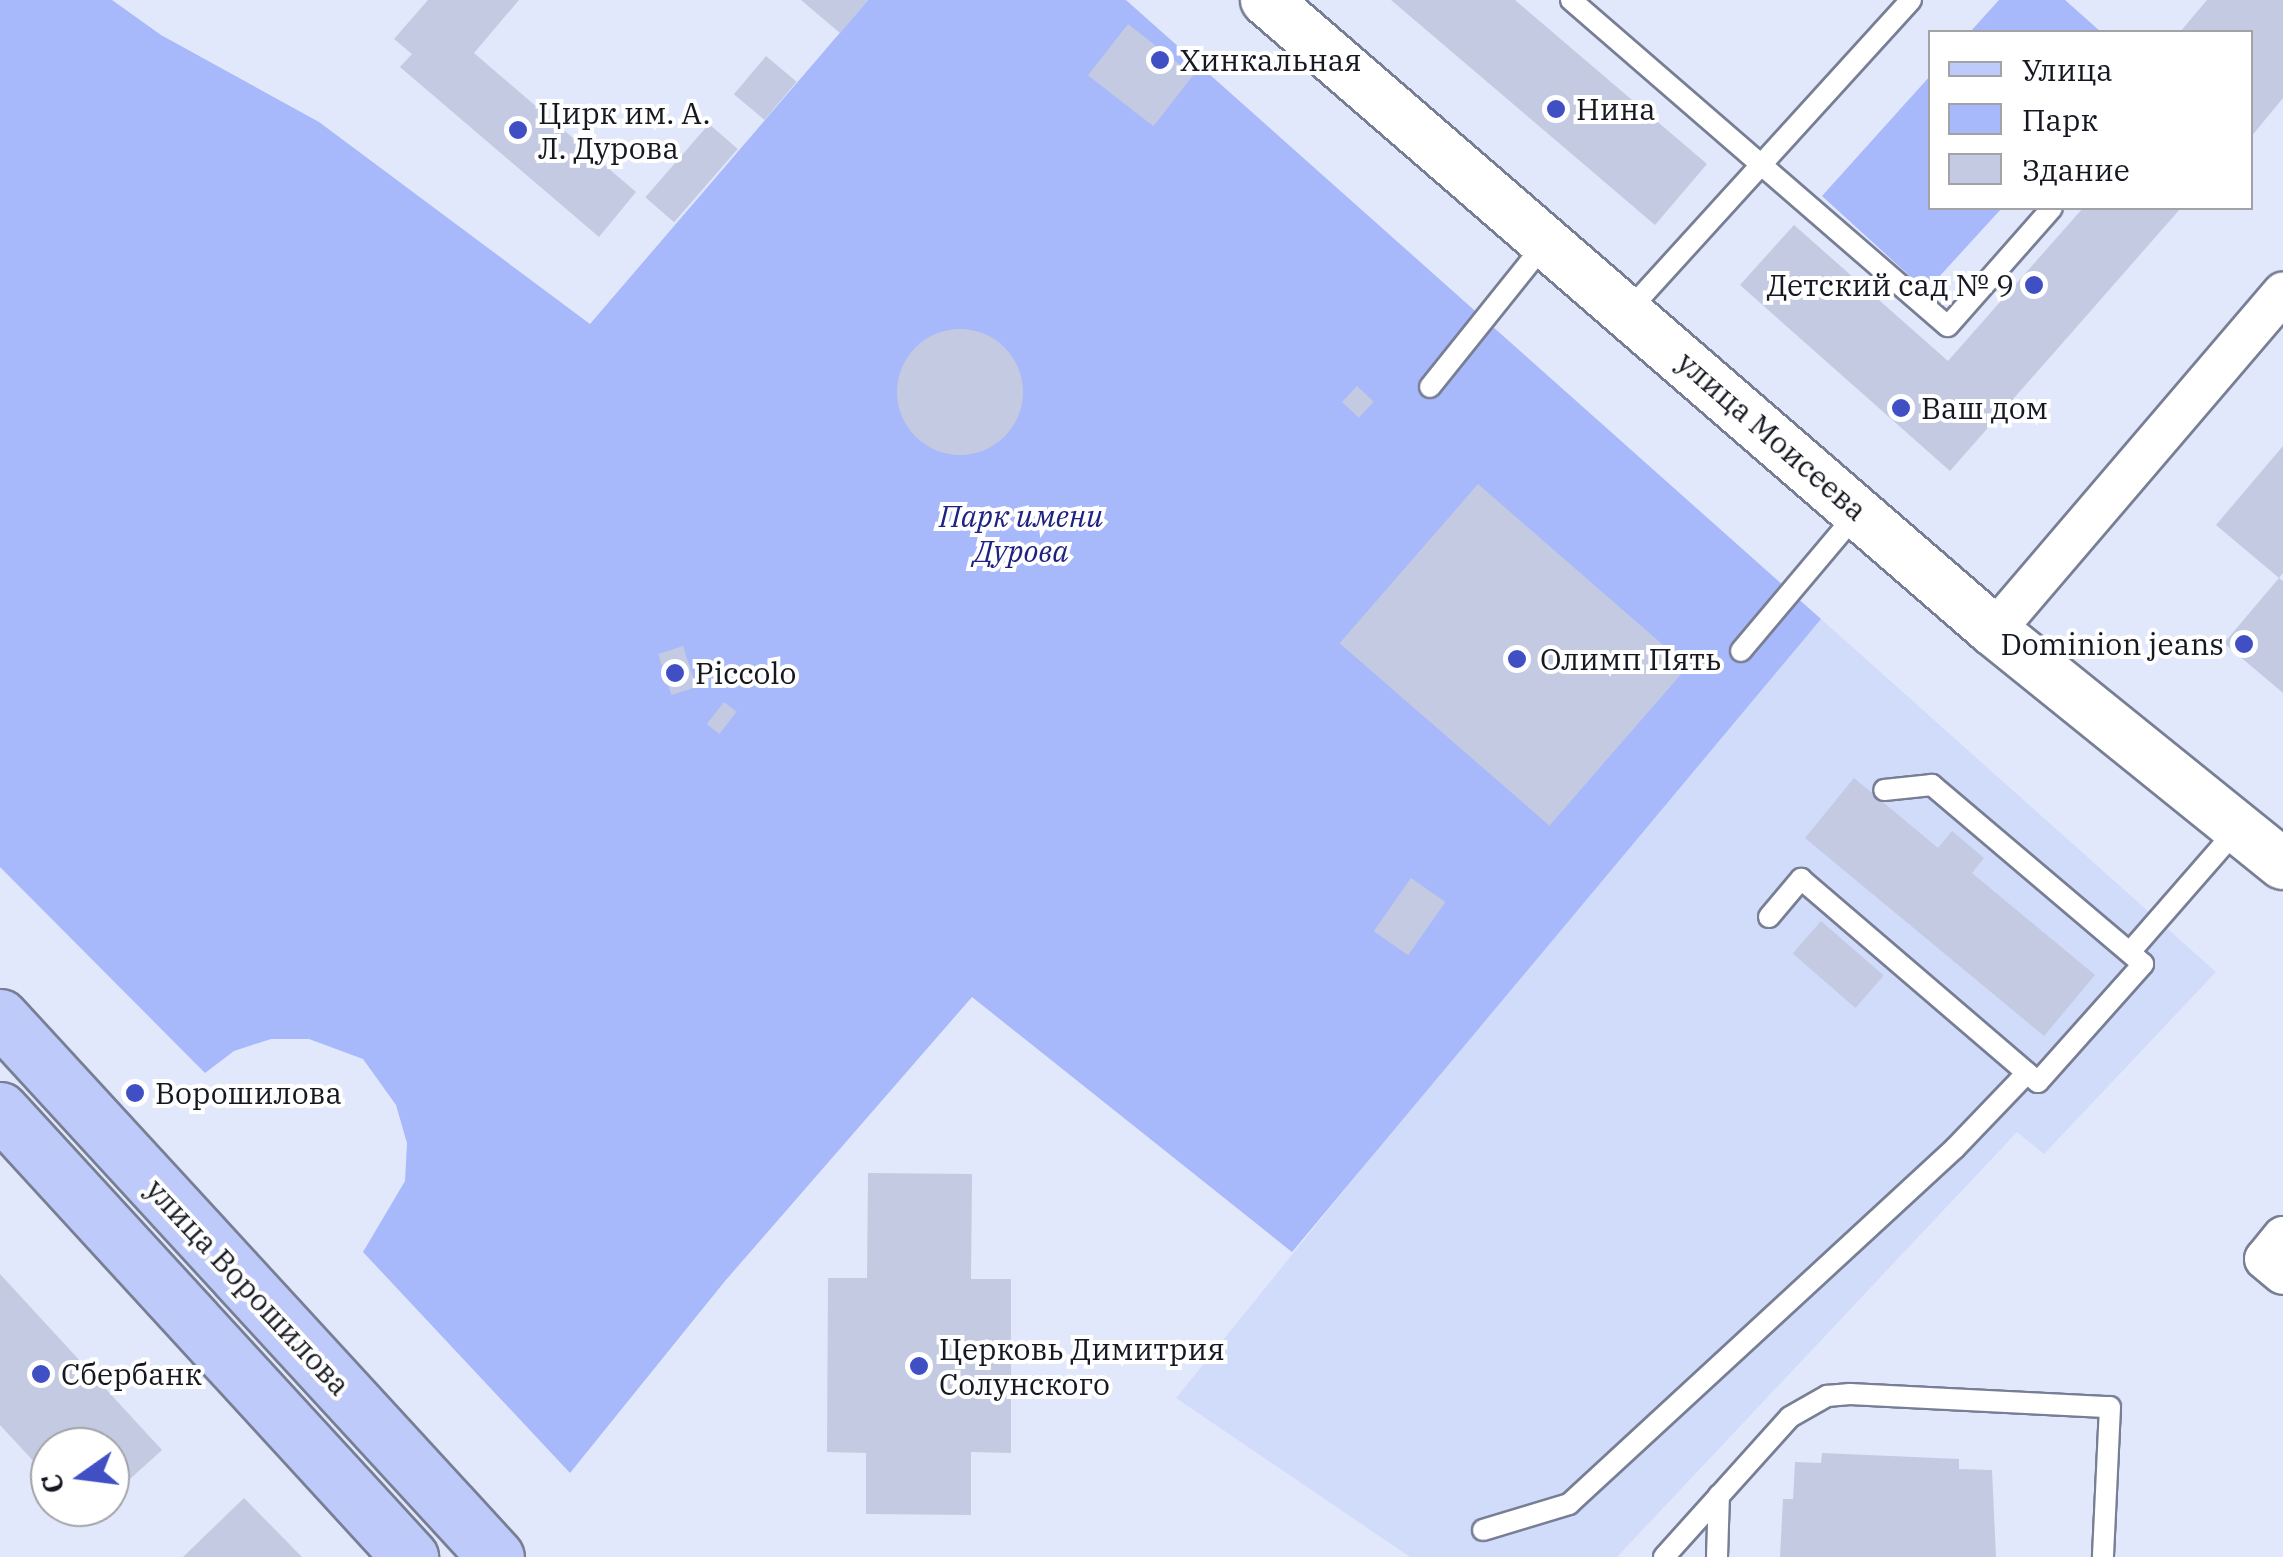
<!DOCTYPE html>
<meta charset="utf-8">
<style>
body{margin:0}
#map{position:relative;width:2283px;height:1557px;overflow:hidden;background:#e2e8fb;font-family:"IBM Plex Serif",serif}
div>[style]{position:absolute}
.built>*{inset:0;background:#d1dbfa}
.green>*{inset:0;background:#a7b9fa}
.building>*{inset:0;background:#c3cae2;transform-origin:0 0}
.round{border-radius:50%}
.roads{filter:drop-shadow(2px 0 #787f95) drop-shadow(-2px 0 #787f95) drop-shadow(0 2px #787f95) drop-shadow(0 -2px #787f95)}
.service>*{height:20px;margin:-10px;padding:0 10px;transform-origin:10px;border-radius:10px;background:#fff}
.minor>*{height:40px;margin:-20px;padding:0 20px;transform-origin:20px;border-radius:20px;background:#fff}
.tertiary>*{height:50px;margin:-25px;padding:0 25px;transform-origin:25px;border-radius:25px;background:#fff}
.primary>*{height:55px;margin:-27.5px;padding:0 27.5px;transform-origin:27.5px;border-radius:27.5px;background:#becaf9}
.dots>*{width:28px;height:28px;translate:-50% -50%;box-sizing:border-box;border:5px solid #fff;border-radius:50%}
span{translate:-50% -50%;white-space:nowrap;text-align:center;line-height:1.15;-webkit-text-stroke:8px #fff;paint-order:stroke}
.poi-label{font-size:30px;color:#161821}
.left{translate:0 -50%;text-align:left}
.right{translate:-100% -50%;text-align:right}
.street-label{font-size:30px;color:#161821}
.park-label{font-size:30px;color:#1e2281;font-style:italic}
.legend{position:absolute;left:1928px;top:30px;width:325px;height:180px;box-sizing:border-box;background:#fff;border:2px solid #a2a3a6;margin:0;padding:12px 18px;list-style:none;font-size:30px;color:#161821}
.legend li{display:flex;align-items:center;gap:20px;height:50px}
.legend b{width:50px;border:2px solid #a2a3a6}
.north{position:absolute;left:30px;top:1427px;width:100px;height:100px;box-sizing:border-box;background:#fff;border:2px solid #a2a3a6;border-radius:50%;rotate:256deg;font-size:28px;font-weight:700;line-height:40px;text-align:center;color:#161821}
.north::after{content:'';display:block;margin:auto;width:35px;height:45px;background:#4050c4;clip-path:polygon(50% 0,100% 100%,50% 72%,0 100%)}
</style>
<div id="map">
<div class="built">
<i style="clip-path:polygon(1821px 619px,2216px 972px,2044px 1154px,2017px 1132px,1617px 1557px,1410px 1557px,1176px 1398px,1572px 909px)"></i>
</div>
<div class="green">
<i style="clip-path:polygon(0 0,112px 0,161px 35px,319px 122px,590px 324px,868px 0,1126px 0,1821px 619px,1292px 1252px,972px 997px,725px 1281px,570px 1473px,363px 1252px,405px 1181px,407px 1143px,396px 1105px,363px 1059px,309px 1039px,271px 1039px,234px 1051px,205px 1073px,0 867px)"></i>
<i style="clip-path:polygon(1999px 0,2065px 0,2101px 32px,1970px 32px)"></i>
<i style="clip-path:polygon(1930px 76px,1930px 208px,2002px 208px,1926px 291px,1822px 196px)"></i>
</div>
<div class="building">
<i style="clip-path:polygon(428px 0,519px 0,474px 53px,636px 192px,599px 237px,400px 67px,412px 54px,394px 39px)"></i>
<i style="clip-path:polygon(801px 0,868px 0,840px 33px)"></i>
<i style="clip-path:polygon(1391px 0,1515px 0,1707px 164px,1655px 225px)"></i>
<i style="clip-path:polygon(2207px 0,2283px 0,2283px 98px,2250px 138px,2250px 32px,2180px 32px)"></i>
<i style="left:1128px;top:24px;width:83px;height:65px;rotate:38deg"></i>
<i style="left:766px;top:56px;width:40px;height:50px;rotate:40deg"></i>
<i style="left:709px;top:124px;width:38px;height:97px;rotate:41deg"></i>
<i style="clip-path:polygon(2083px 208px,2181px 208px,1950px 471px,1740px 285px,1794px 225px,1948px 361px)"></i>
<i class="round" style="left:897px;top:329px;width:126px;height:126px"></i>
<i style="left:1357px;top:386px;width:23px;height:22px;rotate:43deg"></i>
<i style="clip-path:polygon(2283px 446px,2283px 573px,2279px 578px,2216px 525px)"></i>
<i style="left:1478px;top:484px;width:278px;height:211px;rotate:41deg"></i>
<i style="clip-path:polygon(2279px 578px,2283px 581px,2283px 693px,2224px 643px)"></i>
<i style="left:683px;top:646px;width:43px;height:26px;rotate:72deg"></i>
<i style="left:724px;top:702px;width:16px;height:28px;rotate:38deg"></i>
<i style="clip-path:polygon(1854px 778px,1938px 848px,1952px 831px,1984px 858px,1972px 873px,2095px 975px,2044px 1036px,1805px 838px)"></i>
<i style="left:1411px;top:878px;width:42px;height:65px;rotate:35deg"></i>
<i style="left:1821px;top:921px;width:83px;height:43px;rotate:41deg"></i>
<i style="clip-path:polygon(868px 1173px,972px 1174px,971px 1279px,1011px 1279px,1011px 1453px,971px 1452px,971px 1515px,866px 1514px,866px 1453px,827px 1452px,828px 1278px,867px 1278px)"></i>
<i style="clip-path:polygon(0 1274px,162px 1450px,110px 1497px,110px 1447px,50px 1447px,50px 1479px,0 1425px)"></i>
<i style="clip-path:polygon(1822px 1453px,1959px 1459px,1959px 1469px,1992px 1470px,1996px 1557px,1780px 1557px,1783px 1499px,1793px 1499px,1795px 1462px,1821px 1463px)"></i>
<i style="clip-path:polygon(244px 1498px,302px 1557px,183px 1557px)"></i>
</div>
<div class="roads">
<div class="service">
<i style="left:1571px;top:0;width:498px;rotate:40.9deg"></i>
<i style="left:1948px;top:326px;width:157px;rotate:-48.6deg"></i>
<i style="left:1629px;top:310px;width:419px;rotate:-47.7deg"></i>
<i style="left:1430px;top:387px;width:186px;rotate:-51.3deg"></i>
<i style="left:1741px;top:651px;width:182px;rotate:-49.9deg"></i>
<i style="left:1769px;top:917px;width:50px;rotate:-49.9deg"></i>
<i style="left:1801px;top:879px;width:312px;rotate:40.6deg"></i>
<i style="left:2038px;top:1082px;width:158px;rotate:-48.3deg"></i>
<i style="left:2143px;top:964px;width:277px;rotate:-139.7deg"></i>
<i style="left:1932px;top:785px;width:48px;rotate:174.1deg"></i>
<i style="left:2130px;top:952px;width:164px;rotate:-48.9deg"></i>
<i style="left:1483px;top:1530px;width:90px;rotate:-16.8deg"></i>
<i style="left:1569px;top:1504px;width:525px;rotate:-42.68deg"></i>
<i style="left:1955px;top:1148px;width:104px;rotate:-46.2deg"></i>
<i style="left:1664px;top:1557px;width:188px;rotate:-48deg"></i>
<i style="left:1790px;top:1417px;width:43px;rotate:-29.6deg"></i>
<i style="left:1827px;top:1396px;width:23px;rotate:-5deg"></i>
<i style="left:1850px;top:1394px;width:260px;rotate:2.9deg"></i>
<i style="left:2110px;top:1407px;width:150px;rotate:92.7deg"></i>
<i style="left:1717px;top:1557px;width:62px;rotate:-88.2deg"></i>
</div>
<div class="minor">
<i style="left:1994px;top:631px;width:445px;rotate:-49.5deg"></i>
<i style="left:2283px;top:1237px;width:28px;rotate:129deg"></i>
<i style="left:2265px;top:1259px;width:23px;rotate:40deg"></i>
</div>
<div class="tertiary">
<i style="left:1266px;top:0;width:963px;rotate:40.92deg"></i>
<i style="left:1994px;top:631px;width:371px;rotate:38.9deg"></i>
</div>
<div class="primary">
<i style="left:0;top:1017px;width:733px;rotate:47.43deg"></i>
<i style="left:0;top:1110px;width:607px;rotate:47.47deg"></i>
</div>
</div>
<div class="dots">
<i style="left:1160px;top:60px;background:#4050c4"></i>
<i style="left:1556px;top:109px;background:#4050c4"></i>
<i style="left:518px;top:130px;background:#4050c4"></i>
<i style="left:2034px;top:285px;background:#4050c4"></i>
<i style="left:1901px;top:408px;background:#4050c4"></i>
<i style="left:2244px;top:644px;background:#4050c4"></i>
<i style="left:1517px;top:659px;background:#4050c4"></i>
<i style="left:675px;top:673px;background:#4050c4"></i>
<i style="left:135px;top:1093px;background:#4050c4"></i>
<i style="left:919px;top:1366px;background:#4050c4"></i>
<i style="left:41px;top:1374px;background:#4050c4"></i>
</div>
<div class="poi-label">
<span class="left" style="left:1180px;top:60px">Хинкальная</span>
<span class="left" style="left:1576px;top:109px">Нина</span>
<span class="left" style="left:538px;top:130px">Цирк им. А.<br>Л. Дурова</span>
<span class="right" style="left:2014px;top:285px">Детский сад № 9</span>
<span class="left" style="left:1921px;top:408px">Ваш дом</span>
<span class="right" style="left:2224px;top:644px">Dominion jeans</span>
<span class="left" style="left:1540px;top:659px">Олимп Пять</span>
<span class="left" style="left:695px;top:673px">Piccolo</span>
<span class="left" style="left:155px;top:1093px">Ворошилова</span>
<span class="left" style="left:939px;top:1366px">Церковь Димитрия<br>Солунского</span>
<span class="left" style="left:61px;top:1374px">Сбербанк</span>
</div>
<div class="street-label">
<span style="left:1772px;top:436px;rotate:41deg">улица Моисеева</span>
<span style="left:248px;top:1287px;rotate:47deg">улица Ворошилова</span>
</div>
<div class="park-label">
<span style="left:1021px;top:533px">Парк имени<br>Дурова</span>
</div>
<ul class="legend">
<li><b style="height:12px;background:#becaf9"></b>Улица</li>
<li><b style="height:28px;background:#a7b9fa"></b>Парк</li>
<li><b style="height:28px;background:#c3cae2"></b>Здание</li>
</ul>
<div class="north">С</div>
</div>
